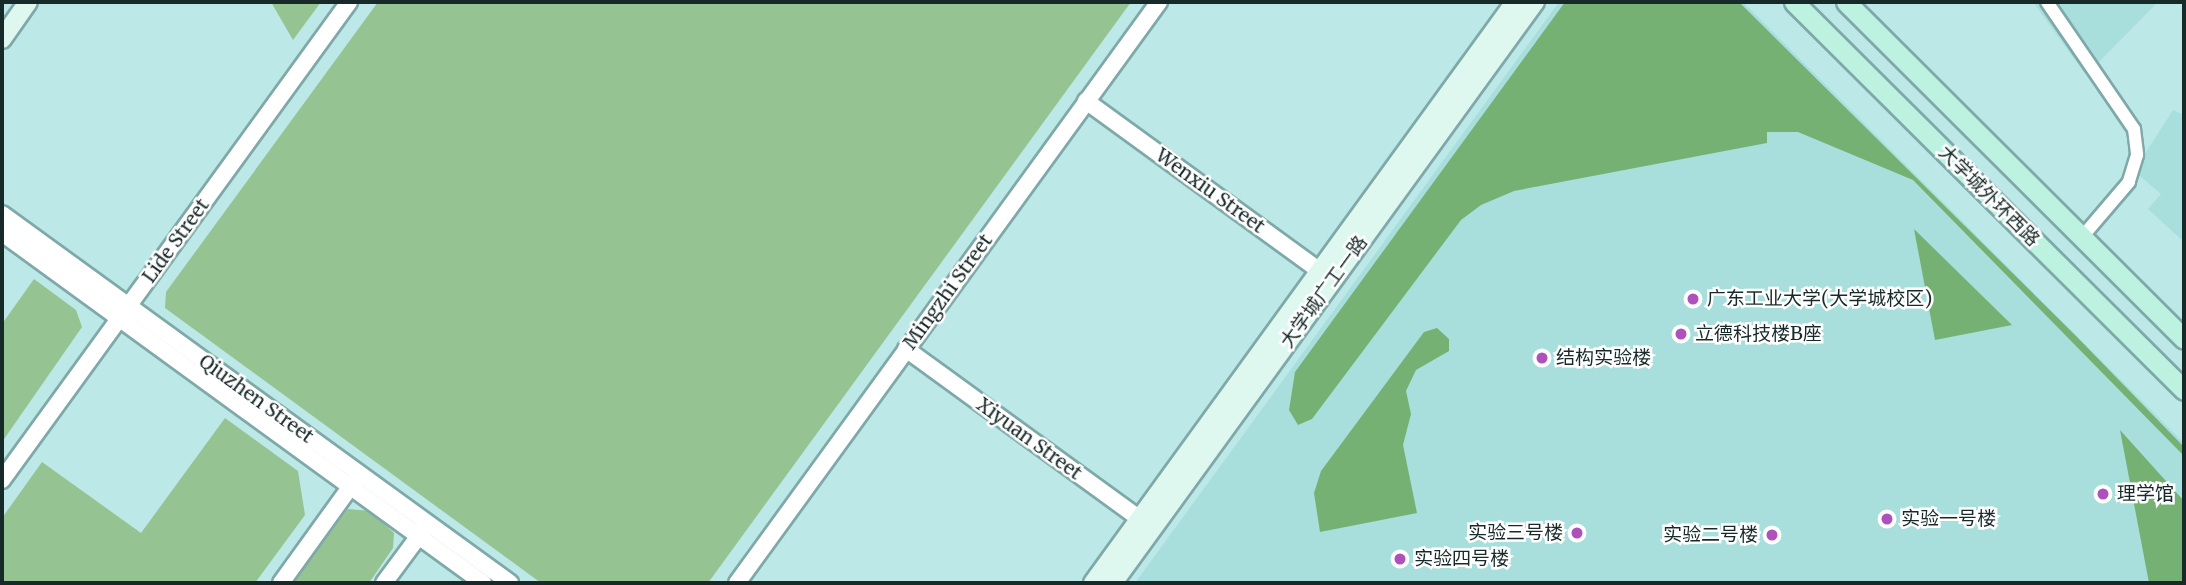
<!DOCTYPE html>
<meta charset="utf-8">
<style>
body{margin:0}
#map{position:relative;width:2186px;height:585px;overflow:hidden;background:#bce8e7;font-family:Merriweather,"Noto Sans SC",serif}
div>[style]{position:absolute}
.built>*{inset:0;background:#a8dfdd}
.green>*{inset:0;background:#95c392}
.forest>*{inset:0;background:#75b172}
.roads{filter:drop-shadow(2px 0 #7fa9a8) drop-shadow(-2px 0 #7fa9a8) drop-shadow(0 2px #7fa9a8) drop-shadow(0 -2px #7fa9a8)}
.minor>*{height:12px;margin:-6px;padding:0 6px;transform-origin:6px;border-radius:6px;background:#fff}
.tertiary>*{height:16px;margin:-8px;padding:0 8px;transform-origin:8px;border-radius:8px;background:#fff}
.secondary>*{height:18px;margin:-9px;padding:0 9px;transform-origin:9px;border-radius:9px;background:#def8ef}
.primary>*{height:19px;margin:-9.5px;padding:0 9.5px;transform-origin:9.5px;border-radius:9.5px;background:#bcf2df}
.dots>*{width:19px;height:19px;translate:-50% -50%;box-sizing:border-box;border:4px solid #fff;border-radius:50%}
span{translate:-50% -50%;white-space:nowrap;text-align:center;line-height:1.15;-webkit-text-stroke:5px #fff;paint-order:stroke}
.street-label{font-size:19px;color:#182929}
.poi-label{font-size:19px;color:#182929}
.left{translate:0 -50%;text-align:left}
.right{translate:-100% -50%;text-align:right}
.frame{position:absolute;inset:0;border:4px solid #182929;pointer-events:none}
</style>
<div id="map">
<div class="built">
<i style="clip-path:polygon(1559px 2px,1743px 2px,2184px 443px,2184px 583px,1135px 583px)"></i>
<i style="clip-path:polygon(2033px 2px,2158px 2px,2086px 75px)"></i>
<i style="clip-path:polygon(2173px 110px,2184px 115px,2184px 242px,2148px 209px,2161px 194px,2134px 171px)"></i>
</div>
<div class="green">
<i style="clip-path:polygon(271px 2px,321px 2px,293px 40px)"></i>
<i style="clip-path:polygon(378px 2px,1131px 2px,708px 583px,541px 583px,165px 308px,166px 292px)"></i>
<i style="clip-path:polygon(34px 279px,76px 310px,82px 327px,2px 442px,2px 324px)"></i>
<i style="clip-path:polygon(225px 418px,298px 471px,305px 515px,255px 583px,2px 583px,2px 518px,42px 462px,141px 533px)"></i>
<i style="clip-path:polygon(348px 509px,370px 511px,394px 533px,393px 548px,369px 583px,290px 583px)"></i>
</div>
<div class="forest">
<i style="clip-path:polygon(1565px 2px,1739px 2px,2076px 336px,2184px 447px,2184px 456px,1913px 180px,1798px 132px,1767px 132px,1767px 143px,1514px 191px,1481px 205px,1461px 220px,1312px 419px,1298px 425px,1289px 410px,1295px 372px)"></i>
<i style="clip-path:polygon(1914px 229px,2012px 325px,1935px 340px)"></i>
<i style="clip-path:polygon(1437px 328px,1449px 339px,1449px 351px,1416px 370px,1406px 391px,1411px 414px,1403px 445px,1417px 513px,1320px 532px,1314px 493px,1321px 471px,1424px 332px)"></i>
<i style="clip-path:polygon(2120px 430px,2184px 501px,2184px 583px,2149px 583px)"></i>
</div>
<div class="roads">
<div class="minor">
<i style="left:2047px;top:2px;width:154px;rotate:55.6deg"></i>
<i style="left:2134px;top:129px;width:26px;rotate:83deg"></i>
<i style="left:2137px;top:155px;width:28px;rotate:107deg"></i>
<i style="left:2129px;top:182px;width:72px;rotate:130.5deg"></i>
</div>
<div class="tertiary">
<i style="left:1086px;top:101px;width:299px;rotate:36deg"></i>
<i style="left:2px;top:214px;width:628px;rotate:35.99deg"></i>
<i style="left:2px;top:233px;width:595px;rotate:36.04deg"></i>
<i style="left:906px;top:349px;width:299px;rotate:36deg"></i>
<i style="left:2px;top:480px;width:591px;rotate:-54.02deg"></i>
<i style="left:281px;top:583px;width:128px;rotate:-54.2deg"></i>
<i style="left:384px;top:583px;width:67px;rotate:-53.5deg"></i>
<i style="left:737px;top:583px;width:718px;rotate:-54.01deg"></i>
</div>
<div class="secondary">
<i style="left:2px;top:39px;width:45px;rotate:-54.9deg"></i>
<i style="left:1093px;top:583px;width:718px;rotate:-54.01deg"></i>
<i style="left:1113px;top:583px;width:718px;rotate:-54.01deg"></i>
</div>
<div class="primary">
<i style="left:1794px;top:2px;width:550px;rotate:44.85deg"></i>
<i style="left:1846px;top:2px;width:477px;rotate:44.9deg"></i>
</div>
</div>
<div class="dots">
<i style="left:1693px;top:299px;background:#af51bb"></i>
<i style="left:1681px;top:334px;background:#af51bb"></i>
<i style="left:1542px;top:358px;background:#af51bb"></i>
<i style="left:2103px;top:494px;background:#af51bb"></i>
<i style="left:1887px;top:519px;background:#af51bb"></i>
<i style="left:1577px;top:533px;background:#af51bb"></i>
<i style="left:1772px;top:535px;background:#af51bb"></i>
<i style="left:1400px;top:559px;background:#af51bb"></i>
</div>
<div class="street-label">
<span style="left:1210px;top:191px;rotate:36deg">Wenxiu Street</span>
<span style="left:1989px;top:196px;rotate:45deg">大学城外环西路</span>
<span style="left:176px;top:241px;rotate:-54deg">Lide Street</span>
<span style="left:948px;top:292px;rotate:-54deg">Mingzhi Street</span>
<span style="left:1324px;top:292px;rotate:-54deg">大学城广工一路</span>
<span style="left:256px;top:399px;rotate:36deg">Qiuzhen Street</span>
<span style="left:1029px;top:439px;rotate:36deg">Xiyuan Street</span>
</div>
<div class="poi-label">
<span class="left" style="left:1707px;top:299px">广东工业大学(大学城校区)</span>
<span class="left" style="left:1695px;top:334px">立德科技楼B座</span>
<span class="left" style="left:1556px;top:358px">结构实验楼</span>
<span class="left" style="left:2117px;top:494px">理学馆</span>
<span class="left" style="left:1901px;top:519px">实验一号楼</span>
<span class="right" style="left:1563px;top:533px">实验三号楼</span>
<span class="right" style="left:1758px;top:535px">实验二号楼</span>
<span class="left" style="left:1414px;top:559px">实验四号楼</span>
</div>
<div class="frame"></div>
</div>
